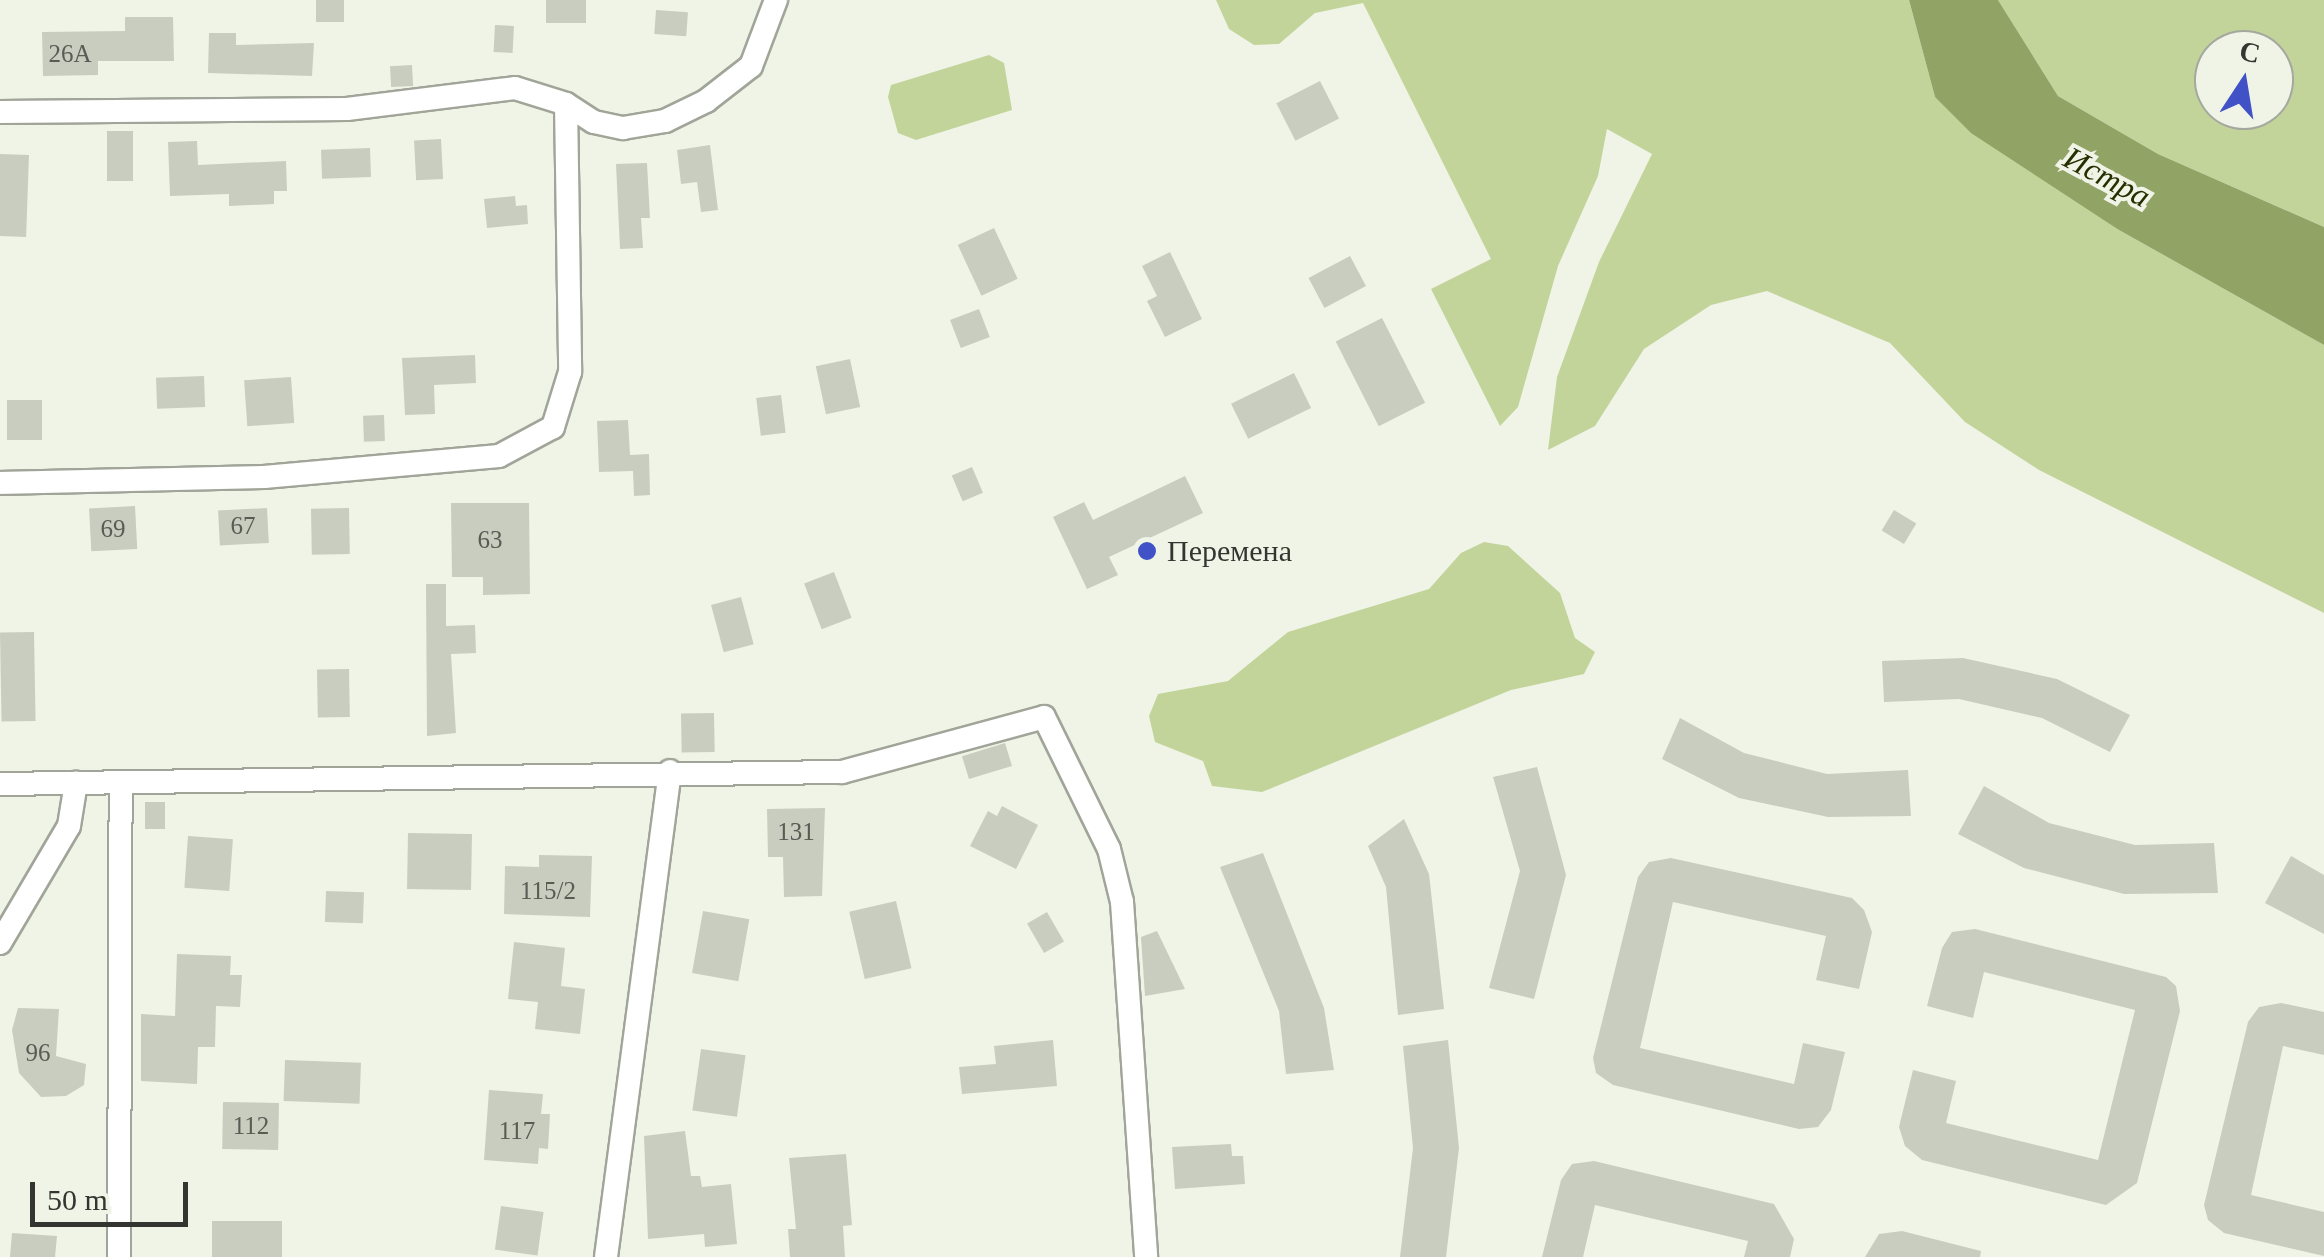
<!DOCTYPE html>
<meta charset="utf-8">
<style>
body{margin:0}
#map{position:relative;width:2324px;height:1257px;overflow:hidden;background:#eff4e7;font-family:Georgia,serif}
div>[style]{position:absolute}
.green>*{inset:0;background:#c3d49b}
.water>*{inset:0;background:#92a366}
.building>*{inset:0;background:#c9cdc0;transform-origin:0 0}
.roads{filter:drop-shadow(2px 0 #a1a599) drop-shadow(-2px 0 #a1a599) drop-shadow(0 2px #a1a599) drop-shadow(0 -2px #a1a599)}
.minor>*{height:22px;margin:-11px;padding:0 11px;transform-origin:11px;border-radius:11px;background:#fff}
.dots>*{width:28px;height:28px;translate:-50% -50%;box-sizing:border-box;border:5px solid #eff4e7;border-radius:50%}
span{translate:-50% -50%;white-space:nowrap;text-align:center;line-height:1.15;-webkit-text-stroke:8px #eff4e7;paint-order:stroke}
.number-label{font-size:25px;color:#595b54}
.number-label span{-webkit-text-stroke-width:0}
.poi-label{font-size:30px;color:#343530}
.left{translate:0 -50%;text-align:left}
.water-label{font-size:32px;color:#252f00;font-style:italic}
.north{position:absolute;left:2194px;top:30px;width:100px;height:100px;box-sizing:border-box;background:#eff4e7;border:2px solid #a4a89e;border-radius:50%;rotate:12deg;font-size:28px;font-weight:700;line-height:40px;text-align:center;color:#343530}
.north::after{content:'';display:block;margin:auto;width:35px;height:45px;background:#4152c6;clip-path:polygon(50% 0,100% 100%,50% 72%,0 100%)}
.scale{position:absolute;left:30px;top:1182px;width:158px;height:45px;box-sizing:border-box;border:5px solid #343530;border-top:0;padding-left:12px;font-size:30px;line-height:35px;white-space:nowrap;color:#343530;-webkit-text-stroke:8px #eff4e7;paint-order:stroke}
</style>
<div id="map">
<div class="green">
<i style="clip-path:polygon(1216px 0,1909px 0,1935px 97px,2119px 230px,2324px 345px,2324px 613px,2039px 470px,1965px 422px,1890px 343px,1767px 291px,1711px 305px,1644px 349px,1595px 426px,1548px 450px,1557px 377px,1599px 262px,1652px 154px,1607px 129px,1598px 176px,1558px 266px,1518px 407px,1500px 426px,1431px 289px,1491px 259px,1363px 3px,1315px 13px,1279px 44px,1254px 45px,1229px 29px)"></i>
<i style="clip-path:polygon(evenodd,1998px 0,2324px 0,2324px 227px,2158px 154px,2058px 96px,1998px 0,2214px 50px,2274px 50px,2274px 110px,2214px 110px,2214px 50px)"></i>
<i style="clip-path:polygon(989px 55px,1004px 63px,1012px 110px,916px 140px,898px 133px,888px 97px,891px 85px)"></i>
<i style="clip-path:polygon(1484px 542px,1508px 546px,1560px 593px,1575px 638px,1595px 652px,1584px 674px,1511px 690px,1262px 792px,1212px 786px,1203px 761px,1155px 742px,1149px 716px,1158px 694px,1228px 681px,1288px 632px,1429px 589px,1461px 553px)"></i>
</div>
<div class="water">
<i style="clip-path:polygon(1909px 0,1998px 0,2058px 96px,2158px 154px,2324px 227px,2324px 345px,2119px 230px,1971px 133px,1935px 97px)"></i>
</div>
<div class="building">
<i style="left:344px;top:0;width:22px;height:28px;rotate:90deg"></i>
<i style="left:546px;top:0;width:40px;height:23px"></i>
<i style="left:656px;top:10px;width:32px;height:24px;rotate:4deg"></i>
<i style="clip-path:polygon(125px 17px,173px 17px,174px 61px,98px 61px,98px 75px,43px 76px,42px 32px,125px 31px)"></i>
<i style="left:495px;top:25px;width:19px;height:27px;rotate:3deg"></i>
<i style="clip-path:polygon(209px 33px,236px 33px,236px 45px,314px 43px,312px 76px,208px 73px)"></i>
<i style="left:412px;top:65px;width:21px;height:22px;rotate:87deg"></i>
<i style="left:1320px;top:81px;width:42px;height:49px;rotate:63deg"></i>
<i style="left:107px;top:131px;width:26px;height:50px"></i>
<i style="left:441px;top:139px;width:40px;height:27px;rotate:87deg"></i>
<i style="clip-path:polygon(197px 141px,198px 165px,286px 161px,287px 191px,274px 191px,274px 204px,229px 206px,229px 194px,170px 196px,168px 142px)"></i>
<i style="clip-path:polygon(710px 145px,718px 210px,701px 212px,697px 182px,681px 184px,677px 150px)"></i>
<i style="left:370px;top:148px;width:29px;height:49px;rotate:88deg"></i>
<i style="left:0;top:154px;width:29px;height:82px;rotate:2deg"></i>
<i style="clip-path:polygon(647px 163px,650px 218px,641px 218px,643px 248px,620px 249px,616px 164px)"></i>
<i style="clip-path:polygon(515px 196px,516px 206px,527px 205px,528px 224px,487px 228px,484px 199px)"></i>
<i style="left:994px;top:228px;width:56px;height:40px;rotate:65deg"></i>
<i style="clip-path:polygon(1170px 252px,1202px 319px,1165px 337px,1147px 301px,1157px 296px,1142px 266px)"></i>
<i style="left:1350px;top:256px;width:34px;height:47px;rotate:62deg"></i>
<i style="left:979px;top:309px;width:30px;height:31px;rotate:69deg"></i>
<i style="left:1382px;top:318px;width:95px;height:52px;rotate:63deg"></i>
<i style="clip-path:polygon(475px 355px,476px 383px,434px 385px,435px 414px,405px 415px,402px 358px)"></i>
<i style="left:850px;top:359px;width:49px;height:35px;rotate:78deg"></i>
<i style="left:1294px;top:373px;width:39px;height:70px;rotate:64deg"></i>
<i style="left:204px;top:376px;width:31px;height:48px;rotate:88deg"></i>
<i style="left:291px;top:377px;width:46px;height:47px;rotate:86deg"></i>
<i style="left:781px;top:395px;width:38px;height:25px;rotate:83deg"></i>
<i style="left:7px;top:400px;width:35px;height:40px"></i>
<i style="left:384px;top:415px;width:26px;height:21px;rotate:88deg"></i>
<i style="clip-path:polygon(628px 420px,630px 455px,649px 454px,650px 495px,634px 496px,633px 471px,599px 472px,597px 421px)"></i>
<i style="left:972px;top:467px;width:28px;height:22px;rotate:67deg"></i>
<i style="clip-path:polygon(1185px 476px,1203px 513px,1109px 557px,1118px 575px,1087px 589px,1053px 517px,1084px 502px,1093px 520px)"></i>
<i style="clip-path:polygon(451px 503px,529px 503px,530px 594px,483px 595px,483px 577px,452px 577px)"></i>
<i style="left:135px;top:506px;width:43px;height:46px;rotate:87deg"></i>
<i style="left:267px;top:508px;width:35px;height:49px;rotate:87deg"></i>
<i style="left:349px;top:508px;width:46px;height:38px;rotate:89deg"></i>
<i style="left:1894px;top:510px;width:26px;height:24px;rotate:31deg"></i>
<i style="left:834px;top:572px;width:49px;height:32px;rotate:69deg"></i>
<i style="clip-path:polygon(426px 584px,446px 584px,446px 626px,475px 625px,476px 653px,451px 654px,456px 733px,427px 736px)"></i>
<i style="left:741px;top:597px;width:49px;height:31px;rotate:75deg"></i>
<i style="left:34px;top:632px;width:89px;height:34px;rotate:89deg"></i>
<i style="clip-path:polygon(1963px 658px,2057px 679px,2130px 715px,2110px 752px,2042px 718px,1959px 699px,1884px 702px,1882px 661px)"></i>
<i style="left:349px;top:669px;width:48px;height:32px;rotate:89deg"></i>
<i style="left:714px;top:713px;width:39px;height:33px;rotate:89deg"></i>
<i style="clip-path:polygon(1680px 718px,1744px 753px,1827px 774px,1908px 770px,1911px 816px,1828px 817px,1739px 798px,1662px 759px)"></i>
<i style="left:1005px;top:743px;width:24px;height:45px;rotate:73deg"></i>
<i style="clip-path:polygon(1537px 767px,1566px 875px,1534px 999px,1489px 988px,1520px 871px,1493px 777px)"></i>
<i style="clip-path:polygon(1984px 786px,2049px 823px,2135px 845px,2214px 843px,2218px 893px,2124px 894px,2024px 868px,1958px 834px)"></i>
<i style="left:145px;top:802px;width:20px;height:27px"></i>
<i style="clip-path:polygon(1002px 806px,1038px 825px,1016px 869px,970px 846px,988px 811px,997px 816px)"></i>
<i style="clip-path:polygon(825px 808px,822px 896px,784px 897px,783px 857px,768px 857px,767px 809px)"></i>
<i style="clip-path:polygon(1404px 819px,1429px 874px,1444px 1009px,1398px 1015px,1386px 887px,1368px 846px)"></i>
<i style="left:408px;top:833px;width:64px;height:56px;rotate:1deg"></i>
<i style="left:188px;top:836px;width:45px;height:52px;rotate:4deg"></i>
<i style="clip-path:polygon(1263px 853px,1324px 1008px,1334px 1070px,1286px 1074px,1279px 1011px,1220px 867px)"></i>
<i style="clip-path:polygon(539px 855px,592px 856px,590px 917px,504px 914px,505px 866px,539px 867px)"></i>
<i style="clip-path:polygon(2291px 856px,2324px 875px,2324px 934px,2265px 903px)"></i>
<i style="clip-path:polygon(1671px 858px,1852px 898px,1864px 910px,1872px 932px,1859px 989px,1816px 980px,1826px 936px,1673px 902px,1640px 1048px,1794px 1084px,1803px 1043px,1845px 1052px,1831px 1110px,1818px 1127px,1799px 1129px,1613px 1085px,1596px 1073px,1593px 1058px,1638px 877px,1649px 862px)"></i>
<i style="left:326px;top:891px;width:38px;height:31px;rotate:2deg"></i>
<i style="left:896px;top:901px;width:69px;height:48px;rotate:77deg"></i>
<i style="left:703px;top:911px;width:47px;height:63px;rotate:10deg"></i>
<i style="left:1047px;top:912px;width:34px;height:23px;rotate:60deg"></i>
<i style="clip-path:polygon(1975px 929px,2166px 977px,2176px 986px,2180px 1011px,2137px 1183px,2106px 1205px,1922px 1160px,1905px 1146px,1899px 1127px,1913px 1070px,1956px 1081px,1946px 1123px,2098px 1160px,2135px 1010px,1984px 972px,1973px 1018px,1927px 1006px,1942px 948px,1952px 932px)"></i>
<i style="clip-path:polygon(1157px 931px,1185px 989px,1145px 996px,1141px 937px)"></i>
<i style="clip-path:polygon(514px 942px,565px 948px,561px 986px,585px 989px,580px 1034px,535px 1029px,538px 1002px,508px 999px)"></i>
<i style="clip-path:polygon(177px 954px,231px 956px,230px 975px,242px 975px,240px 1007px,216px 1006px,215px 1047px,198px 1047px,197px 1084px,141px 1081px,141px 1014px,175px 1016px)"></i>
<i style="clip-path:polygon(2281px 1003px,2324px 1012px,2324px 1055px,2283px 1046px,2251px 1195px,2324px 1212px,2324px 1256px,2224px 1233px,2208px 1220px,2204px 1205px,2248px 1022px,2259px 1007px)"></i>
<i style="clip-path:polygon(18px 1008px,59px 1009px,56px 1056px,86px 1064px,84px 1085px,66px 1096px,41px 1097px,19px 1073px,12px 1030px)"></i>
<i style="clip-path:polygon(1053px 1040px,1057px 1086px,962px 1094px,959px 1067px,996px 1064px,994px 1046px)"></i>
<i style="clip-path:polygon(1448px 1040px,1459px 1148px,1446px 1257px,1400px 1257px,1413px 1148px,1403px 1046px)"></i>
<i style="left:701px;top:1049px;width:45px;height:62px;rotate:8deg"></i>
<i style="left:285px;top:1060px;width:76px;height:41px;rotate:2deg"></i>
<i style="clip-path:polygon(489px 1090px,543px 1094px,541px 1114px,550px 1114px,548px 1149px,539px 1148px,538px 1164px,484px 1160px)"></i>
<i style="left:223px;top:1102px;width:56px;height:47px;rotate:1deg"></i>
<i style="clip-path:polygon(685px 1131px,691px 1176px,700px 1176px,702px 1187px,731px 1184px,737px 1244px,705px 1247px,704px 1234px,648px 1239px,644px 1136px)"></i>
<i style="clip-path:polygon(1231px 1144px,1232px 1156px,1243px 1156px,1245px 1184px,1175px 1189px,1172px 1147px)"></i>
<i style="clip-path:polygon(846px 1154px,852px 1225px,843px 1226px,845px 1257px,790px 1257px,788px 1229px,796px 1229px,789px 1158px)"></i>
<i style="clip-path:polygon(1594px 1161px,1774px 1204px,1794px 1239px,1790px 1257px,1744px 1257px,1748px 1241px,1595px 1205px,1583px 1257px,1542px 1257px,1561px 1180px,1572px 1164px)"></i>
<i style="left:501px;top:1206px;width:43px;height:44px;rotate:8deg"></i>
<i style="left:212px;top:1221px;width:70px;height:36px"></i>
<i style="clip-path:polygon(1902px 1231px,1981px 1251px,1980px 1257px,1865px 1257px,1879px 1234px)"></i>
<i style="clip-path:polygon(12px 1233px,57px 1236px,55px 1257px,10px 1257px)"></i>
</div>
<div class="roads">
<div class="minor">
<i style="left:566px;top:104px;width:33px;rotate:33deg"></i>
<i style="left:594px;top:122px;width:30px;rotate:12deg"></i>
<i style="left:623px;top:128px;width:43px;rotate:-9.5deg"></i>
<i style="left:665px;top:121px;width:46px;rotate:-26deg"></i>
<i style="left:706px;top:101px;width:57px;rotate:-37.9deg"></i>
<i style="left:751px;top:66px;width:71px;rotate:-69.3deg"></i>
<i style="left:0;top:112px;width:347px;rotate:-0.5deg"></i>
<i style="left:347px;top:109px;width:169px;rotate:-7.1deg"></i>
<i style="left:515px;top:88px;width:53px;rotate:17.4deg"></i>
<i style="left:566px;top:104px;width:268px;rotate:89.1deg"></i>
<i style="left:570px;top:372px;width:58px;rotate:107.2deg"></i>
<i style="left:553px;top:427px;width:61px;rotate:151.8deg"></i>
<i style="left:499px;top:456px;width:236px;rotate:174.9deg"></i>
<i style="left:264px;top:477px;width:264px;rotate:178.7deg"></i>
<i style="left:0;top:784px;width:842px;rotate:-0.82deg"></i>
<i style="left:842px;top:772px;width:209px;rotate:-15.2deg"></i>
<i style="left:1044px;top:717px;width:147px;rotate:63.8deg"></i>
<i style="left:1109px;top:849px;width:55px;rotate:76.2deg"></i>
<i style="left:1122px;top:902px;width:356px;rotate:86.1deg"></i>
<i style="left:0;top:943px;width:136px;rotate:-59.5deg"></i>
<i style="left:69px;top:826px;width:44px;rotate:-80.8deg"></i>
<i style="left:119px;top:1257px;width:474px;rotate:-89.8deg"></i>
<i style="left:606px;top:1257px;width:490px;rotate:-82.5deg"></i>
</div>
</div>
<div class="dots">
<i style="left:1147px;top:551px;background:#4152c6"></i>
</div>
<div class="number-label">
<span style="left:70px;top:54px">26А</span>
<span style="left:243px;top:526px">67</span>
<span style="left:113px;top:529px">69</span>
<span style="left:490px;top:540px">63</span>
<span style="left:796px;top:832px">131</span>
<span style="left:548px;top:891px">115/2</span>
<span style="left:38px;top:1053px">96</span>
<span style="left:251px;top:1126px">112</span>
<span style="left:517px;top:1131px">117</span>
</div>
<div class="poi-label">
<span class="left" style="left:1167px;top:551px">Перемена</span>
</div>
<div class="water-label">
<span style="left:2107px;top:177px;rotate:28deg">Истра</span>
</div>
<div class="north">С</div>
<div class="scale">50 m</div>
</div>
